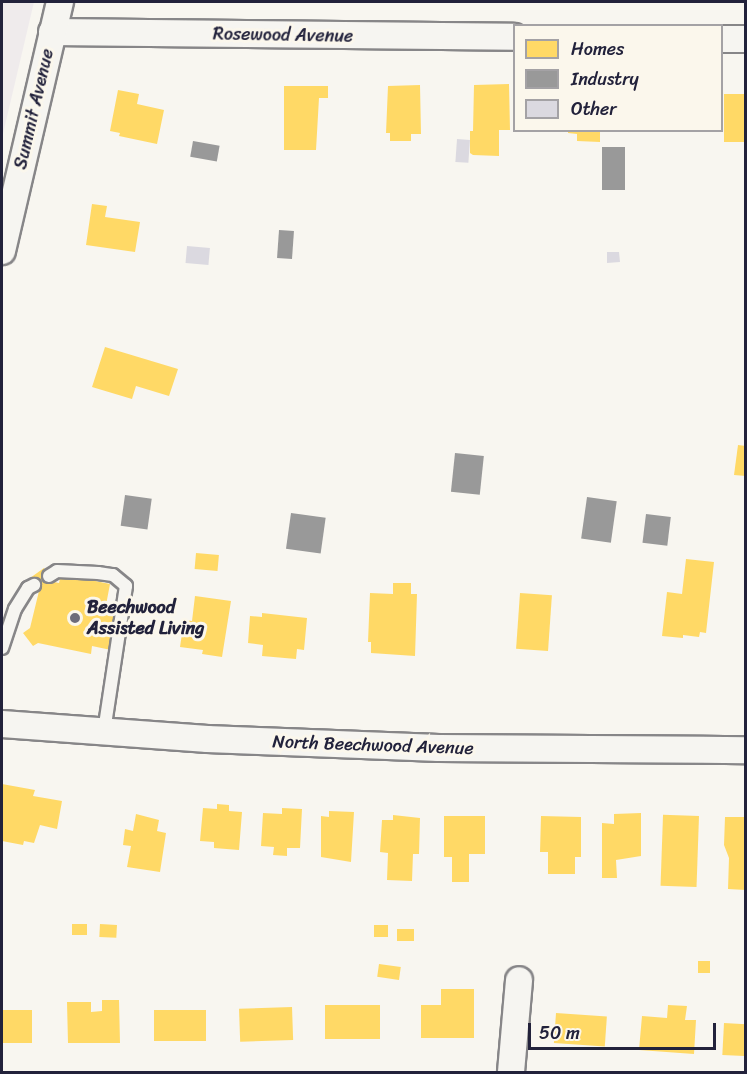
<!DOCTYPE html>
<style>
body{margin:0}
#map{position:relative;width:747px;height:1074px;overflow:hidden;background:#f8f6f0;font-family:Sriracha,sans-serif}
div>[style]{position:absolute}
.built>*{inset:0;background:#efebec}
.homes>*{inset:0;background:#ffd966;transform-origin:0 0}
.industry>*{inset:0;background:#999;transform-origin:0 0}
.building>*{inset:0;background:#dbd9e0;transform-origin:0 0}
.roads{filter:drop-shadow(2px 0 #878688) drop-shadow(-2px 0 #878688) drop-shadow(0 2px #878688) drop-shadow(0 -2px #878688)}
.service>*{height:12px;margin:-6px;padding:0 6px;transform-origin:6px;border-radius:6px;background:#f6f5f1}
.minor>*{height:26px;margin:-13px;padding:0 13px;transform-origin:13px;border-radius:13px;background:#f6f5f1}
.dots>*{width:16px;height:16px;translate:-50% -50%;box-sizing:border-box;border:3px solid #fbf7ec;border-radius:50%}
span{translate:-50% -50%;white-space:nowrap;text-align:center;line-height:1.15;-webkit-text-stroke:6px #fbf7ec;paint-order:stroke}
.street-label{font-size:18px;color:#22223b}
.poi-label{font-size:18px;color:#22223b;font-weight:700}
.left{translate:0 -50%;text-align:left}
.frame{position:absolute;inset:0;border:3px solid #22223b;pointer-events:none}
.legend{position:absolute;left:513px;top:24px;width:210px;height:108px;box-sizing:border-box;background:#fbf7ec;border:2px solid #a4a2a5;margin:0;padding:8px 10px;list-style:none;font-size:18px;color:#22223b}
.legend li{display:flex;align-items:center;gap:12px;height:30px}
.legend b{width:30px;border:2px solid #a4a2a5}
.scale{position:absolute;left:528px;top:1023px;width:188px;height:27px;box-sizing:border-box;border:3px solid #22223b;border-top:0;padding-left:8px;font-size:18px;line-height:21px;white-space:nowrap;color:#22223b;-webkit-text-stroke:4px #fbf7ec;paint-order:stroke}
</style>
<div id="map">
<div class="built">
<i style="clip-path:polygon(2px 2px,34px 2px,2px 138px)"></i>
</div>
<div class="homes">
<i style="clip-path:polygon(509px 84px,510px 130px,499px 130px,499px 156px,473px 155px,470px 153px,470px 131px,473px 131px,474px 85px)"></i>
<i style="clip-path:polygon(420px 85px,421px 134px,411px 134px,411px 141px,390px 141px,390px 133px,386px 133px,388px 86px)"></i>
<i style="clip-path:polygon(284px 86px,328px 86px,328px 98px,319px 98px,316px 150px,284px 150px)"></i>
<i style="clip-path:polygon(118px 90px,139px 94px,137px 104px,164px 110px,157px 144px,119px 136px,120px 133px,110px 131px)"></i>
<i style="left:724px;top:94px;width:22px;height:48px"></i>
<i style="clip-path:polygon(568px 130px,600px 130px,600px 142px,577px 141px,577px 134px,568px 133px)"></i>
<i style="clip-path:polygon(92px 204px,107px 206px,105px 217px,140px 222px,135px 252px,86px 245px)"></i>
<i style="clip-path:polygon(105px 347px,178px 369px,169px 396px,136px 386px,132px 399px,92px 387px)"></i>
<i style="clip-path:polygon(738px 445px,746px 446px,746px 476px,734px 475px)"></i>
<i style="left:196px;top:553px;width:23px;height:16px;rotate:5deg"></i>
<i style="clip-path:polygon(686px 559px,714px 562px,706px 633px,700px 632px,699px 637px,683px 635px,683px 638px,662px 636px,667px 592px,682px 594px)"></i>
<i style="clip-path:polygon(44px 568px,54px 582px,59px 583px,61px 574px,110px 584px,106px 605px,119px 608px,111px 650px,92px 646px,91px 654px,38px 643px,33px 646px,23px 633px,30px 628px,39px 591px,30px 578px)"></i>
<i style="clip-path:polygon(393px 583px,411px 583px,411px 594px,417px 594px,415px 656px,371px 653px,371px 642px,368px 642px,370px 593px,393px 594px)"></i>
<i style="left:520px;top:593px;width:32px;height:56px;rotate:4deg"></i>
<i style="clip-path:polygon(195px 596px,231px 601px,222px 657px,202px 654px,203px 650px,180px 647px,184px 620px,192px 621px)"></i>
<i style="clip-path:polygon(262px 613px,307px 618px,304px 650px,297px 649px,296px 659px,262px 656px,263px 645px,248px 643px,250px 616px,262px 617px)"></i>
<i style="clip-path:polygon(2px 784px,35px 790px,33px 796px,62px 801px,57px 829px,40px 825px,34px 843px,24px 841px,23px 845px,2px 841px)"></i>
<i style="clip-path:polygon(217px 804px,229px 805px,229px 811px,242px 812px,239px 850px,214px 848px,214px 842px,200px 841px,203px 808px,217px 809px)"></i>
<i style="clip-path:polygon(282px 808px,302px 809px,300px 848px,287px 848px,287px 856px,273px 855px,274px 847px,261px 846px,263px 813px,282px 814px)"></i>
<i style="clip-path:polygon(329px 811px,354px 812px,351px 862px,321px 857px,321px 816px,329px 817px)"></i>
<i style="clip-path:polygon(641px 813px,641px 856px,616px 860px,617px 878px,602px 878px,602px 823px,614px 824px,614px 814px)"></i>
<i style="clip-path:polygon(136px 814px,159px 820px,157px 831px,166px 833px,160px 872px,127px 867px,131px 846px,123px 845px,125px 829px,133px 831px)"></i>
<i style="clip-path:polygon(393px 815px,420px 818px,419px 854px,413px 854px,412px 881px,387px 880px,388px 853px,380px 852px,382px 820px,393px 820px)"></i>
<i style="clip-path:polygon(444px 816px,485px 816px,485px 854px,469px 854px,469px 882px,452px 882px,452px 857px,444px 857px)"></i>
<i style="clip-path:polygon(541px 816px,581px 817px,581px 857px,575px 857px,575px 874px,548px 874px,548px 852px,540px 852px)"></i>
<i style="left:699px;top:816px;width:71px;height:36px;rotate:92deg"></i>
<i style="clip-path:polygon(725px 817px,746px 817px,746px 890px,728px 889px,729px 858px,724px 845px)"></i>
<i style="left:72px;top:924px;width:15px;height:11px"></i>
<i style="left:100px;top:924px;width:17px;height:13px;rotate:3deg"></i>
<i style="left:388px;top:925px;width:12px;height:14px;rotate:90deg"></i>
<i style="left:414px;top:929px;width:12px;height:17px;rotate:90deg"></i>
<i style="left:698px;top:961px;width:12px;height:12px"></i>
<i style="left:379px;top:964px;width:22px;height:13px;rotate:8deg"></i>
<i style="clip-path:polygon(441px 989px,474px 989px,474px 1038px,421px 1038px,421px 1005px,441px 1005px)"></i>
<i style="clip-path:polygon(102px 1000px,119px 1000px,120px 1043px,68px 1043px,67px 1002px,91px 1002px,91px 1012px,102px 1011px)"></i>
<i style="left:380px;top:1005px;width:34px;height:55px;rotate:90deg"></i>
<i style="clip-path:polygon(668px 1005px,687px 1006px,685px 1020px,696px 1020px,694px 1054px,639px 1050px,642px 1016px,667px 1018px)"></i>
<i style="left:292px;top:1007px;width:33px;height:53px;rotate:88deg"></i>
<i style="left:32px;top:1010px;width:33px;height:30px;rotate:90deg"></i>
<i style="left:206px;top:1010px;width:31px;height:52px;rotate:90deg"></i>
<i style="left:556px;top:1013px;width:51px;height:30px;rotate:4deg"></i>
<i style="left:724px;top:1023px;width:22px;height:32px;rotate:3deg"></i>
</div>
<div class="industry">
<i style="left:193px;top:141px;width:27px;height:16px;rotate:10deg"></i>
<i style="left:602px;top:147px;width:23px;height:43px"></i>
<i style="left:279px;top:230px;width:15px;height:28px;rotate:4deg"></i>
<i style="left:455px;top:453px;width:29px;height:39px;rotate:6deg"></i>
<i style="left:125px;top:495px;width:27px;height:31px;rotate:8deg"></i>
<i style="left:587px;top:497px;width:30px;height:42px;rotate:8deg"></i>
<i style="left:291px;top:513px;width:35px;height:36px;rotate:8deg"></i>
<i style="left:646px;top:514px;width:25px;height:29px;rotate:7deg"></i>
</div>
<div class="building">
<i style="left:457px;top:139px;width:13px;height:23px;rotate:4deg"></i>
<i style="left:187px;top:246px;width:23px;height:17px;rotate:5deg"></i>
<i style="clip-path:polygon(607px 252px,619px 252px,620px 262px,607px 263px)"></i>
</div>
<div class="roads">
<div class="service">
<i style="left:49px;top:576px;width:9px;rotate:-32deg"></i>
<i style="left:57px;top:571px;width:41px;rotate:2.8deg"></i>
<i style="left:98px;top:573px;width:15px;rotate:8deg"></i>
<i style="left:113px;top:575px;width:17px;rotate:40deg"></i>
<i style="left:126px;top:586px;width:148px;rotate:98.6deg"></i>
<i style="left:2px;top:648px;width:41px;rotate:-71.6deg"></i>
<i style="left:15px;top:609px;width:25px;rotate:-58deg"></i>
<i style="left:28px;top:588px;width:7px;rotate:-27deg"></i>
</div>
<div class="minor">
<i style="left:52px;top:32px;width:462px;rotate:0.6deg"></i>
<i style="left:722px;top:39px;width:24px"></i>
<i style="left:2px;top:251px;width:256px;rotate:-76.9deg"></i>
<i style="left:2px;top:724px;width:206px;rotate:4.2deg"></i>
<i style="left:207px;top:739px;width:232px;rotate:2.2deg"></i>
<i style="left:439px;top:748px;width:307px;rotate:0.4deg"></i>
<i style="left:511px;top:1072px;width:92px;rotate:-85deg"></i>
</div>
</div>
<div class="dots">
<i style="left:75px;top:618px;background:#6d6c7a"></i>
</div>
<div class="street-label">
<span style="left:283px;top:35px;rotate:1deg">Rosewood Avenue</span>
<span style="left:34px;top:109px;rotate:-77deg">Summit Avenue</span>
<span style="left:373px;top:745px;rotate:2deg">North Beechwood Avenue</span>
</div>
<div class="poi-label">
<span class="left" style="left:87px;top:618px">Beechwood<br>Assisted Living</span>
</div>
<div class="frame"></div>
<ul class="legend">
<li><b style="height:16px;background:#ffd966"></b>Homes</li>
<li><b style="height:16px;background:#999"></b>Industry</li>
<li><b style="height:16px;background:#dbd9e0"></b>Other</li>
</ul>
<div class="scale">50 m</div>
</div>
